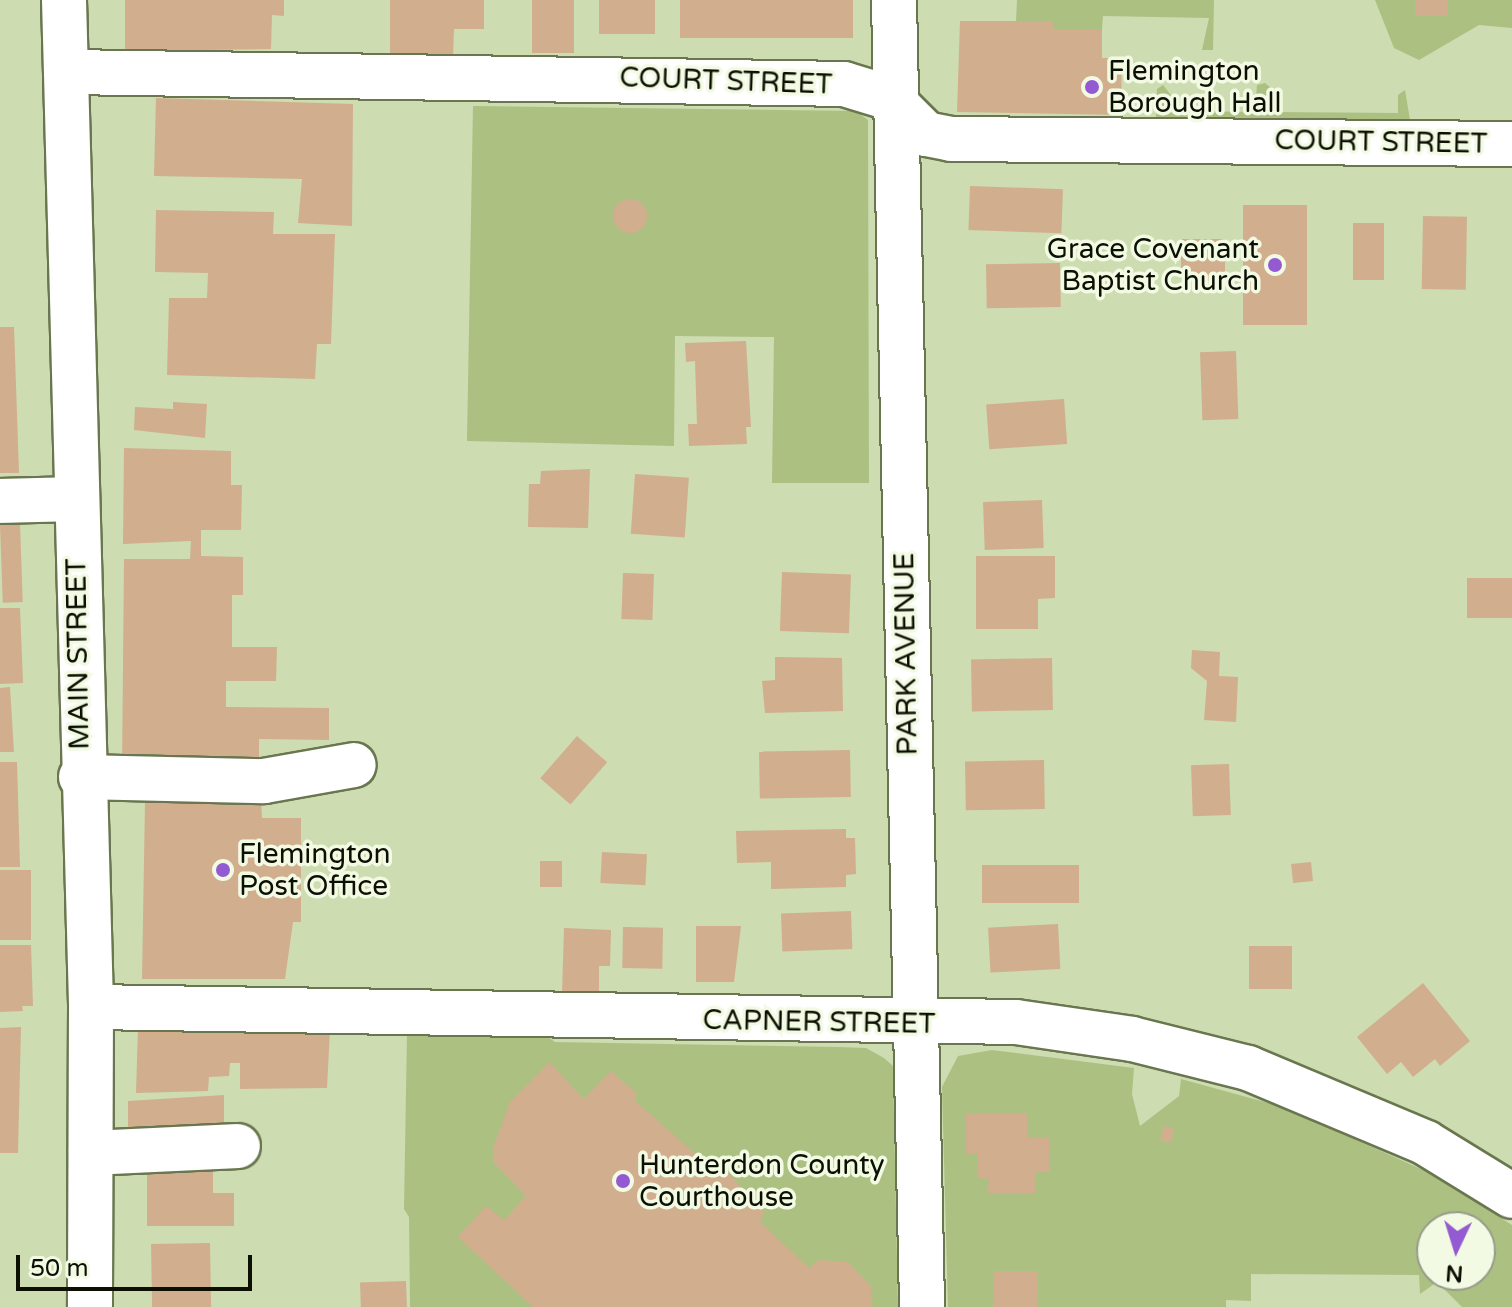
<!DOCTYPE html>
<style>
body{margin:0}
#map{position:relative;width:1512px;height:1307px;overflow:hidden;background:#cddcb1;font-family:"Varela Round",sans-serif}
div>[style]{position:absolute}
.green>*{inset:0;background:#acc082}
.building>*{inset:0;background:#d1ae8e;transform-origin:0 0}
.round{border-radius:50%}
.roads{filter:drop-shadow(2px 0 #69764f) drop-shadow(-2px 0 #69764f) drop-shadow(0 2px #69764f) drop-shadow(0 -2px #69764f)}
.minor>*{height:44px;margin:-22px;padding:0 22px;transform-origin:22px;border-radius:22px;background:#fff}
.dots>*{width:22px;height:22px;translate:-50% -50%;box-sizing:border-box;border:4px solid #f2fae4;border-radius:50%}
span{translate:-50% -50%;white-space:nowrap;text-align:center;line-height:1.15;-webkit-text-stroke:7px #f2fae4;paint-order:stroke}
.poi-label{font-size:28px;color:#0c1003}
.left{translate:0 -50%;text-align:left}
.right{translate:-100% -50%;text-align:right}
.street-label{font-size:28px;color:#0c1003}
.north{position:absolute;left:1416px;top:1211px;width:80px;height:80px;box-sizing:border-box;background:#f2fae4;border:2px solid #969c8a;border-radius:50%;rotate:184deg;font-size:22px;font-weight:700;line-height:32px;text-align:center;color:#0c1003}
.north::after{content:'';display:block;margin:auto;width:28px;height:36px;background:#935ad1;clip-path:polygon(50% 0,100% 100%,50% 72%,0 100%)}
.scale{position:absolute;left:16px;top:1255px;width:236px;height:36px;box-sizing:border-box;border:4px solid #0c1003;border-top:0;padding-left:10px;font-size:24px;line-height:28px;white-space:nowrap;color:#0c1003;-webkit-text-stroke:6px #f2fae4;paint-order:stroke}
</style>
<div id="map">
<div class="green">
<i style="clip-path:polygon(1017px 0,1214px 0,1213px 50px,1202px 50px,1209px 18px,1103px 16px,1102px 29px,1053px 29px,1016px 21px)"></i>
<i style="clip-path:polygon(1375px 0,1512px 0,1512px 28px,1479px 25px,1419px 60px,1394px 48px)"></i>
<i style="clip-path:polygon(1265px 83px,1271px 88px,1271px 112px,1398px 113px,1398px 95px,1405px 90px,1410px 120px,1156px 117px,1157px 89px,1163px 85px,1183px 111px,1255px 112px,1257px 85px)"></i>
<i style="clip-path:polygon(473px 106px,856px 111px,868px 120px,869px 483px,772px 483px,774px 337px,675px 336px,674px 446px,467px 441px)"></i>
<i style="clip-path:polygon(540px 1031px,555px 1042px,838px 1047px,866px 1048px,884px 1058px,893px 1066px,898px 1307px,410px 1307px,409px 1217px,404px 1209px,407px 1033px)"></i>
<i style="clip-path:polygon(evenodd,992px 1050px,1134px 1068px,1132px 1094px,1140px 1126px,1179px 1096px,1181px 1079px,1283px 1107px,1423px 1170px,1512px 1225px,1512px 1307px,1462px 1307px,1437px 1282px,1420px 1294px,1419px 1275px,1251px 1274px,1251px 1301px,1226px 1300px,1226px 1307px,948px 1307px,942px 1087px,958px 1056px,992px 1050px,1432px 1227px,1480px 1227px,1480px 1275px,1432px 1275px,1432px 1227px)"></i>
</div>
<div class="building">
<i style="clip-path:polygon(125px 0,284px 0,284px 16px,272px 15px,271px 49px,125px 51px)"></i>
<i style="clip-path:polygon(390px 0,484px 0,484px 29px,454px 29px,453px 56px,390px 56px)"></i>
<i style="left:532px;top:0;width:42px;height:53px"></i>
<i style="left:599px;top:0;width:56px;height:34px"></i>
<i style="left:680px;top:0;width:173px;height:38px"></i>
<i style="left:1415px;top:0;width:33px;height:16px"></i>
<i style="clip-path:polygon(960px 21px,1053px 21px,1053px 29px,1102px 29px,1102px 58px,1121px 58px,1122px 115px,957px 112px)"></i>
<i style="clip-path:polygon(156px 98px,353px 104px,352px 226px,298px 223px,302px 179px,154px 176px)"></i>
<i style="left:970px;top:186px;width:93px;height:44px;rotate:2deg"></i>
<i class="round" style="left:613px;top:199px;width:34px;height:34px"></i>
<i style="left:1243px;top:205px;width:64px;height:120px"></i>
<i style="clip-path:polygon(156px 210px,274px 212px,273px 234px,335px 234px,331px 344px,317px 344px,315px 379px,167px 375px,169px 298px,207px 298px,208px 273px,155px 272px)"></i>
<i style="left:1423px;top:216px;width:44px;height:73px;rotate:1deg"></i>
<i style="left:1353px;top:223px;width:31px;height:57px"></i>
<i style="left:1225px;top:239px;width:42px;height:44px;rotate:90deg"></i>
<i style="left:1060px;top:263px;width:44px;height:74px;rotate:89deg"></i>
<i style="clip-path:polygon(0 327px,14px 327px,19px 473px,0 473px)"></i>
<i style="clip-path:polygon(746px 341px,751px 427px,746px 427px,747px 444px,689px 446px,688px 424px,697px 424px,695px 361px,686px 362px,685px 343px)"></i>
<i style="left:1236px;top:351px;width:68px;height:36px;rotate:88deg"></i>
<i style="left:1064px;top:399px;width:45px;height:78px;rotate:86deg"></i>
<i style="clip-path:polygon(173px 402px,207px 404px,205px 438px,134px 430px,135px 407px,173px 409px)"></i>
<i style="clip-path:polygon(124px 448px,231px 451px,231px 485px,242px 485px,241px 530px,201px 530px,201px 556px,243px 557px,243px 595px,232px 595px,232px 647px,277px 647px,276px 681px,226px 681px,226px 707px,329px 708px,329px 740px,259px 739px,259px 773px,122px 772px,124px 559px,190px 559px,191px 541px,123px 544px)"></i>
<i style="clip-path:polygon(590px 469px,588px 528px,528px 527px,529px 484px,540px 484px,541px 471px)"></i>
<i style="left:635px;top:474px;width:54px;height:60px;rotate:4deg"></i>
<i style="left:1042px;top:500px;width:48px;height:59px;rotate:88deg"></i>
<i style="left:20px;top:524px;width:78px;height:20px;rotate:88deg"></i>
<i style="clip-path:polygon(976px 556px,1055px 556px,1055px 598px,1038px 599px,1038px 629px,976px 629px)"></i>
<i style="left:782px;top:572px;width:69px;height:59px;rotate:2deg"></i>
<i style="left:623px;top:573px;width:31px;height:46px;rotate:2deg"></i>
<i style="left:1512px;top:578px;width:40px;height:45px;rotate:90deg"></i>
<i style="clip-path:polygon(0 608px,20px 608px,23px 683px,0 684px)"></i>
<i style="clip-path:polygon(1192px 650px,1220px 652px,1219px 676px,1238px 677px,1236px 722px,1204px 720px,1207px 681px,1191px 668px)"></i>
<i style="clip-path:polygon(775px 657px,842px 658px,843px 711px,765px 713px,762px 681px,775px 680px)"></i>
<i style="left:1052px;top:658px;width:52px;height:81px;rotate:89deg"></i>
<i style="clip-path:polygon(10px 687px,14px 752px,0 752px,0 688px)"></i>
<i style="left:577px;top:736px;width:40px;height:56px;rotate:41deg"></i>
<i style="left:850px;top:750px;width:47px;height:91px;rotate:89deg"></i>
<i style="left:1044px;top:760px;width:49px;height:79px;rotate:89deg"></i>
<i style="clip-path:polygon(0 762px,17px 762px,20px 867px,0 867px)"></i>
<i style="left:1229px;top:764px;width:51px;height:38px;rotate:88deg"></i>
<i style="clip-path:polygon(145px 802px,261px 802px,262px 818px,301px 818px,301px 922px,293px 922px,285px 979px,142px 979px)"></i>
<i style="clip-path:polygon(846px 829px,846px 838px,855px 838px,856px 874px,846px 875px,846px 887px,771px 889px,771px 862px,737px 863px,736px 831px)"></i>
<i style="left:602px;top:852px;width:45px;height:31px;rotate:3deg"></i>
<i style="left:540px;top:861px;width:22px;height:26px"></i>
<i style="left:1311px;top:862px;width:19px;height:20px;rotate:84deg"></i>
<i style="left:1079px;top:865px;width:38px;height:97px;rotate:90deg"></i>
<i style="left:0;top:870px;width:31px;height:70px"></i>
<i style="left:851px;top:911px;width:38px;height:70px;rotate:88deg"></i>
<i style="left:1058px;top:924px;width:45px;height:70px;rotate:87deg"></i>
<i style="clip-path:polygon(696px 926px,741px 926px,734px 982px,696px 982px)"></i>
<i style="left:623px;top:927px;width:40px;height:41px;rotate:1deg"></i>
<i style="clip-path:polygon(564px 928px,611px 930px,610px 966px,599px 966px,599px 994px,562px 993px)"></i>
<i style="clip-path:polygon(0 945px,31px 945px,33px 1006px,22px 1006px,23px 1011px,0 1012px)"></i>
<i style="left:1249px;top:946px;width:43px;height:43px"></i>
<i style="clip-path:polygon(1423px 983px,1470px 1041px,1440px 1066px,1435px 1059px,1413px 1077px,1401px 1062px,1387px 1074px,1357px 1037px)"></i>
<i style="clip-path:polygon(21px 1027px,18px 1153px,0 1153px,0 1028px)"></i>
<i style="clip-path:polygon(138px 1027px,330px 1029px,327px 1088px,240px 1089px,240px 1063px,230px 1063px,229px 1076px,209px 1077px,208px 1091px,136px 1093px)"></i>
<i style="clip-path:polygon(549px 1062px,584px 1099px,611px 1071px,637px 1094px,634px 1100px,709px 1166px,716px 1160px,765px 1213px,759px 1221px,809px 1268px,819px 1260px,848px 1262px,871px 1286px,872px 1307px,533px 1307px,458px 1237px,486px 1206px,504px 1220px,526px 1196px,493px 1162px,493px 1148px,510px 1102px)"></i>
<i style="clip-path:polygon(224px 1095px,224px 1143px,128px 1131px,128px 1101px)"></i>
<i style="clip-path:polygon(966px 1113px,1027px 1113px,1027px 1138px,1050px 1138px,1050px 1172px,1035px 1172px,1035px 1193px,988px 1193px,989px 1179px,978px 1178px,978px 1154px,966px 1154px)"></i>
<i style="left:1163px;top:1126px;width:11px;height:15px;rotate:10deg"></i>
<i style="clip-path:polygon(147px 1161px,213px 1161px,213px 1193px,234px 1193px,234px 1226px,147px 1226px)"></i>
<i style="left:210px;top:1243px;width:64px;height:59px;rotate:89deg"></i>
<i style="left:993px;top:1271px;width:45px;height:36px"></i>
<i style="left:406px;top:1281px;width:26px;height:46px;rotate:88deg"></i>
</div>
<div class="roads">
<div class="minor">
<i style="left:64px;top:0;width:1007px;rotate:88.46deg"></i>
<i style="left:91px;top:1007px;width:300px;rotate:90.2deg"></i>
<i style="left:894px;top:0;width:1307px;rotate:88.77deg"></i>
<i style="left:67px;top:72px;width:777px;rotate:0.88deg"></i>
<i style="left:844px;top:84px;width:48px;rotate:16.9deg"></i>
<i style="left:890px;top:98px;width:51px;rotate:45deg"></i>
<i style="left:926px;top:134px;width:25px;rotate:11deg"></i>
<i style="left:951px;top:139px;width:561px;rotate:0.51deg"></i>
<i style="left:0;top:501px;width:75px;rotate:-1.5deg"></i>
<i style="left:81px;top:777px;width:183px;rotate:1.3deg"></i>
<i style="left:264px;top:781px;width:91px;rotate:-10.1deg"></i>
<i style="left:91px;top:1007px;width:925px;rotate:0.93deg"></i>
<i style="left:1016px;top:1022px;width:117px;rotate:8.3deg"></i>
<i style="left:1132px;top:1039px;width:120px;rotate:14deg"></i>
<i style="left:1248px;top:1068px;width:193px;rotate:22.8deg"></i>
<i style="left:1426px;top:1143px;width:101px;rotate:31.6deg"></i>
<i style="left:91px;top:1153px;width:147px;rotate:-2.7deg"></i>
</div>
</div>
<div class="dots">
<i style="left:1092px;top:87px;background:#935ad1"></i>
<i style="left:1275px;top:265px;background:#935ad1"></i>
<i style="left:223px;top:870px;background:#935ad1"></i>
<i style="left:623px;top:1181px;background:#935ad1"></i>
</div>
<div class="poi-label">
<span class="left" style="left:1108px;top:87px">Flemington<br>Borough Hall</span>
<span class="right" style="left:1259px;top:265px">Grace Covenant<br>Baptist Church</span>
<span class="left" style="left:239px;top:870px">Flemington<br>Post Office</span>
<span class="left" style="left:639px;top:1181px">Hunterdon County<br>Courthouse</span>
</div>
<div class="street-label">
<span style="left:726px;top:81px;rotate:2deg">COURT STREET</span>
<span style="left:1381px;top:142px;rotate:1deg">COURT STREET</span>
<span style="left:78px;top:654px;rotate:-91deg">MAIN STREET</span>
<span style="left:906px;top:654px;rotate:-91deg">PARK AVENUE</span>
<span style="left:819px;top:1022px;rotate:1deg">CAPNER STREET</span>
</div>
<div class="north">N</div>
<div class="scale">50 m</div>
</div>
